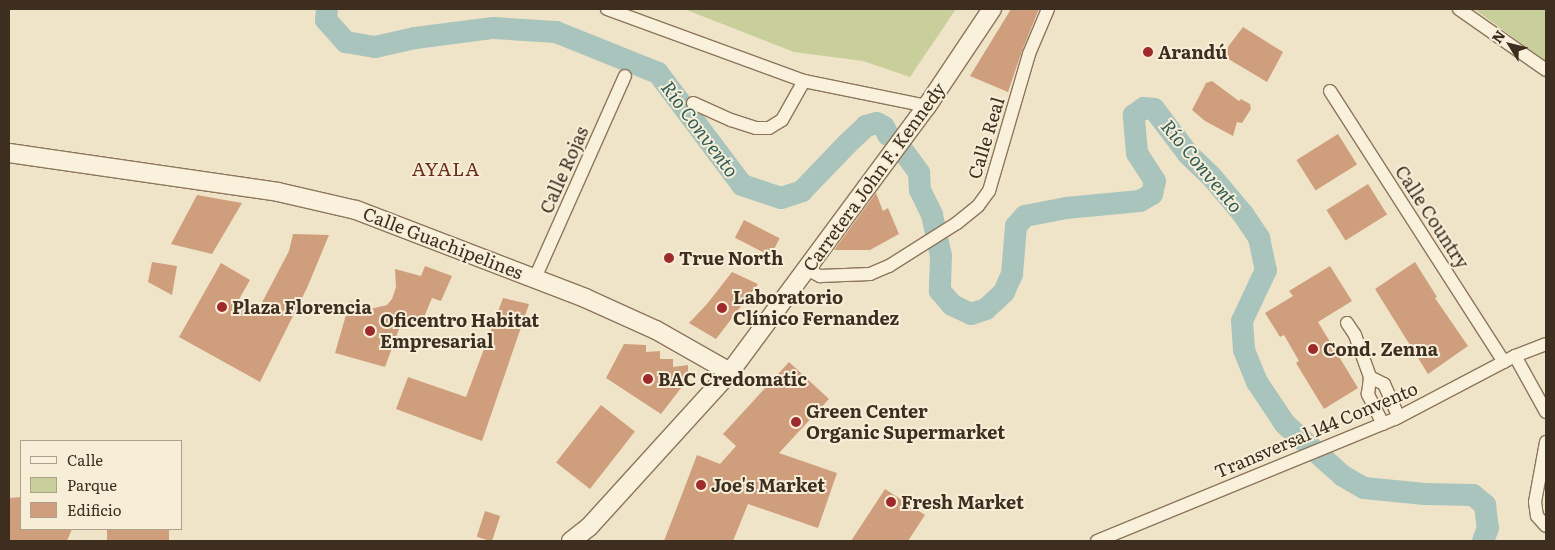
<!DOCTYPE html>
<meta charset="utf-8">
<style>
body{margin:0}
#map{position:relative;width:1555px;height:550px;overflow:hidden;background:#f0e4c8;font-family:Literata,serif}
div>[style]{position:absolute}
.green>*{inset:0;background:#c9cf9b}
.river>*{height:22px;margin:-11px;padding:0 11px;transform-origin:11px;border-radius:11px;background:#a9c4bc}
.building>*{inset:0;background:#cf9f7d;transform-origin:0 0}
.roads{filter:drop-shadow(1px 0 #8d765c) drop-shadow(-1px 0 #8d765c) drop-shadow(0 1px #8d765c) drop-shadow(0 -1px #8d765c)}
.street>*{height:12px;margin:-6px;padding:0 6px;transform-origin:6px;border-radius:6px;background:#faf1dc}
.secondary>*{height:18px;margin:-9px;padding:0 9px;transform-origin:9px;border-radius:9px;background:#faf1dc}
.dots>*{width:14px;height:14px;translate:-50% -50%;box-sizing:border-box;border:2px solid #f7eed8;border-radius:50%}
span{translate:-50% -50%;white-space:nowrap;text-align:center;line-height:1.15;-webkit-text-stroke:4px #f7eed8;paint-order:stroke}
.poi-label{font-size:18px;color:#3d2e20;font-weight:700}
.left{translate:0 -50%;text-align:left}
.street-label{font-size:18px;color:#3d2e20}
.water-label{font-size:19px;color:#2f5d5a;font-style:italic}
.neighbourhood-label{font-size:19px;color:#6b2e1e;letter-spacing:1px}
.frame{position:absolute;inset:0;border:10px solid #3d2e20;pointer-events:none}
.legend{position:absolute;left:20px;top:440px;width:162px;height:90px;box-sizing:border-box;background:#f7eed8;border:1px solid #ada18e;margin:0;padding:6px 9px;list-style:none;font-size:15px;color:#3d2e20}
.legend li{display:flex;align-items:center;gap:10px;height:25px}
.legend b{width:25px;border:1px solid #ada18e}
.north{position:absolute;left:1485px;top:20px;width:50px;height:50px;-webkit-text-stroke:4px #f7eed8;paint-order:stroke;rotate:306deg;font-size:14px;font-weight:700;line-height:20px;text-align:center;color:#3d2e20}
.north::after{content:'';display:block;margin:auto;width:18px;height:22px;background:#3d2e20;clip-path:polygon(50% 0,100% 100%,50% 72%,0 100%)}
</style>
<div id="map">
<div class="green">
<i style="clip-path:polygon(684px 9px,956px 9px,910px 77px,863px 61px,794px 52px)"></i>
<i style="clip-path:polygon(1474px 9px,1546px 9px,1546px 61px,1529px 49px)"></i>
</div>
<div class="river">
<i style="left:327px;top:9px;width:11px;rotate:95deg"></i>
<i style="left:326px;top:20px;width:30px;rotate:48deg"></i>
<i style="left:346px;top:42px;width:29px;rotate:10deg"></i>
<i style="left:375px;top:47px;width:41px;rotate:-12.7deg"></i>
<i style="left:415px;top:38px;width:79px;rotate:-7.3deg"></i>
<i style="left:493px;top:28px;width:63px;rotate:3.6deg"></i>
<i style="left:556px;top:32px;width:110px;rotate:21.9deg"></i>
<i style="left:658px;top:73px;width:140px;rotate:53.1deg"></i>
<i style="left:742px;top:185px;width:41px;rotate:18.4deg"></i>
<i style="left:781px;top:198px;width:22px;rotate:-18deg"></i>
<i style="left:802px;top:191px;width:65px;rotate:-46.2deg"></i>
<i style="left:847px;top:144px;width:26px;rotate:-43deg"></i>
<i style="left:866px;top:126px;width:11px;rotate:-15deg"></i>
<i style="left:877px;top:123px;width:8px;rotate:30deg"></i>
<i style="left:884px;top:127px;width:9px;rotate:63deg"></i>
<i style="left:904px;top:152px;width:26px;rotate:54deg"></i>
<i style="left:919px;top:173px;width:17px;rotate:87deg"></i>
<i style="left:920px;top:190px;width:28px;rotate:64deg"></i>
<i style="left:932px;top:215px;width:42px;rotate:77.6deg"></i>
<i style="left:941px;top:256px;width:35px;rotate:92deg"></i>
<i style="left:940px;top:291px;width:18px;rotate:49deg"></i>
<i style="left:952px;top:305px;width:21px;rotate:25deg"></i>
<i style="left:971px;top:314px;width:16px;rotate:-18deg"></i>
<i style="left:986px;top:309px;width:25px;rotate:-43deg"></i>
<i style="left:1004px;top:292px;width:20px;rotate:-66deg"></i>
<i style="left:1012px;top:274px;width:48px;rotate:-85.2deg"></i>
<i style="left:1016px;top:226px;width:13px;rotate:-48deg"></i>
<i style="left:1025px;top:216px;width:42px;rotate:-11deg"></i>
<i style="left:1066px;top:208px;width:74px;rotate:-5.4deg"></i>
<i style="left:1140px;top:201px;width:14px;rotate:-30deg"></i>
<i style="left:1152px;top:194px;width:13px;rotate:-77deg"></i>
<i style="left:1155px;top:181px;width:33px;rotate:-123deg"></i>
<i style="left:1137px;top:153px;width:38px;rotate:-95deg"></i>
<i style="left:1134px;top:115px;width:12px;rotate:-35deg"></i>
<i style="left:1144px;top:108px;width:10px;rotate:6deg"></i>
<i style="left:1154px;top:109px;width:56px;rotate:52.9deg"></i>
<i style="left:1188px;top:154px;width:32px;rotate:44deg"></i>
<i style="left:1211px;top:176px;width:50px;rotate:49.9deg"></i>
<i style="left:1243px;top:214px;width:29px;rotate:56deg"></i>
<i style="left:1259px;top:238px;width:33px;rotate:78deg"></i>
<i style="left:1266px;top:270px;width:56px;rotate:115.2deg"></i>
<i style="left:1242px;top:321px;width:29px;rotate:86deg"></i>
<i style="left:1244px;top:350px;width:35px;rotate:68deg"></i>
<i style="left:1257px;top:382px;width:50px;rotate:56.3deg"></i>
<i style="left:1285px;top:424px;width:78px;rotate:41.9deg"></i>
<i style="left:1343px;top:476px;width:24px;rotate:30deg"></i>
<i style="left:1364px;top:488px;width:61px;rotate:5.6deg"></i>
<i style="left:1425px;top:494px;width:48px;rotate:1.2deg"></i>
<i style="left:1473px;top:495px;width:16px;rotate:40deg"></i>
<i style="left:1485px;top:505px;width:23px;rotate:83deg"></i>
<i style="left:1488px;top:528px;width:14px;rotate:111deg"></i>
</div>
<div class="building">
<i style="clip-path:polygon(1011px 9px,1039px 9px,1022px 51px,1008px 92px,970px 76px)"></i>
<i style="clip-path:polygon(1243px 27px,1283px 52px,1267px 82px,1225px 57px,1224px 52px)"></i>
<i style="clip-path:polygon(1212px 81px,1239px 101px,1241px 99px,1250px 104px,1251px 109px,1242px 123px,1237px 122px,1233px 136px,1205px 121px,1192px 110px,1206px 83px)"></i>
<i style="left:1338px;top:134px;width:36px;height:49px;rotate:58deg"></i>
<i style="left:1368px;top:184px;width:36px;height:49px;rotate:58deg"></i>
<i style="clip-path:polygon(876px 193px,883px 211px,888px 208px,899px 234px,870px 250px,834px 250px)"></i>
<i style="clip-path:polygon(197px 195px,242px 203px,212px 254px,171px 244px)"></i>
<i style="left:744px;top:220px;width:40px;height:20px;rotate:27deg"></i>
<i style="clip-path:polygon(293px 234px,329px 235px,307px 288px,260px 382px,179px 337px,221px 263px,250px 280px,238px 301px,257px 312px,289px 251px)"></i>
<i style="clip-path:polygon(152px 262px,177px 266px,172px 295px,148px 282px)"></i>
<i style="clip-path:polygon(1415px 262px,1437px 297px,1435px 298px,1468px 346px,1428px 374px,1375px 289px)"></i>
<i style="clip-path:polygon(425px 266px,452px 276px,441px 301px,432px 298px,420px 327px,402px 321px,385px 367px,335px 353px,350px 301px,370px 309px,387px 305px,392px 299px,396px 287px,395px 269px,421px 276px)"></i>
<i style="clip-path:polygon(1330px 266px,1352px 301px,1318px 322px,1358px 388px,1324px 409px,1296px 363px,1299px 361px,1284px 335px,1280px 337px,1265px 313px,1293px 296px,1289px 291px)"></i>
<i style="clip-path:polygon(732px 272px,758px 284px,716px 339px,689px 323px,707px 304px)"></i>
<i style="clip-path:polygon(503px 298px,529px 304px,482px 441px,396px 409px,408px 377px,466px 397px)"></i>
<i style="clip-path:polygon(624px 344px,646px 345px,646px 352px,660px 351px,660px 359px,673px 359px,673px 367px,688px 365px,688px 379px,661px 414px,606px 378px)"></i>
<i style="clip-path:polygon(789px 362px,829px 399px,779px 453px,837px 473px,818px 528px,748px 504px,733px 541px,664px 541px,697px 455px,720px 464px,736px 446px,723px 434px)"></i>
<i style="left:601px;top:405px;width:43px;height:73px;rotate:38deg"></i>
<i style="clip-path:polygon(885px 489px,925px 515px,908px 541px,851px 541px)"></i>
<i style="clip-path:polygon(21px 497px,21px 529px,72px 529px,67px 541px,9px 541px,9px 498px)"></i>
<i style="left:485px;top:511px;width:16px;height:27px;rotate:18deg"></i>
<i style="left:107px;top:529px;width:62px;height:12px"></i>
</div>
<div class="roads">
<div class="street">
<i style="left:607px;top:9px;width:210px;rotate:20.1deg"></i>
<i style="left:804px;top:81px;width:126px;rotate:11.5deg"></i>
<i style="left:1459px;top:9px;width:106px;rotate:35deg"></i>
<i style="left:1330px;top:91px;width:322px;rotate:57.3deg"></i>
<i style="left:693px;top:103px;width:42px;rotate:24.1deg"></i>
<i style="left:731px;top:120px;width:26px;rotate:18deg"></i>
<i style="left:756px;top:128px;width:13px"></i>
<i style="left:769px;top:128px;width:15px;rotate:-32deg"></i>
<i style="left:782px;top:120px;width:45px;rotate:-60.6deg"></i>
<i style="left:806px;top:269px;width:16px;rotate:27deg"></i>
<i style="left:820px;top:276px;width:50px;rotate:-2.3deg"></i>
<i style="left:870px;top:274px;width:21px;rotate:-23deg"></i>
<i style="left:889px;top:266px;width:80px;rotate:-32.3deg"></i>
<i style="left:957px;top:223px;width:27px;rotate:-39deg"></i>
<i style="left:978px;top:206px;width:19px;rotate:-54deg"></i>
<i style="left:989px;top:191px;width:143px;rotate:-73.7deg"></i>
<i style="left:1029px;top:54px;width:49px;rotate:-67.1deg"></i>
<i style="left:535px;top:278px;width:221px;rotate:-66deg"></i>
<i style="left:1347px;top:323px;width:14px;rotate:56deg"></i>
<i style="left:1355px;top:335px;width:45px;rotate:70.3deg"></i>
<i style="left:1515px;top:356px;width:64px;rotate:61deg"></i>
<i style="left:1383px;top:424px;width:34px;rotate:-117deg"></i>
<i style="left:1368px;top:394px;width:17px;rotate:-83deg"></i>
<i style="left:1370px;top:377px;width:16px;rotate:27deg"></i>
<i style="left:1384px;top:384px;width:36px;rotate:66deg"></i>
<i style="left:1546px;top:442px;width:61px;rotate:100.4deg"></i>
<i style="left:1535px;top:502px;width:14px;rotate:82deg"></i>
<i style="left:1537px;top:516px;width:13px;rotate:48deg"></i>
<i style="left:1097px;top:541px;width:322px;rotate:-22.3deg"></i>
<i style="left:1395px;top:419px;width:136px;rotate:-27.7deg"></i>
<i style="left:1515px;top:356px;width:33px;rotate:-21deg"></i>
</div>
<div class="secondary">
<i style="left:9px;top:153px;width:272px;rotate:8.2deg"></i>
<i style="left:278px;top:192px;width:80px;rotate:13deg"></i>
<i style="left:356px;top:210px;width:245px;rotate:21deg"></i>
<i style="left:585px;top:298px;width:78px;rotate:24.3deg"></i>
<i style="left:656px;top:330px;width:85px;rotate:29.6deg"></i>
<i style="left:571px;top:541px;width:23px;rotate:-38deg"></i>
<i style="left:589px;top:527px;width:210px;rotate:-47.7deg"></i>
<i style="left:730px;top:372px;width:331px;rotate:-53.5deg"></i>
<i style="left:927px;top:106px;width:117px;rotate:-56.2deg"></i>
</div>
</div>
<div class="dots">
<i style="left:1148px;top:52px;background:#9e2a2b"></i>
<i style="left:669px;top:258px;background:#9e2a2b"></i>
<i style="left:222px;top:307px;background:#9e2a2b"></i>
<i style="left:722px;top:308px;background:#9e2a2b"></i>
<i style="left:370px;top:331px;background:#9e2a2b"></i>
<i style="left:1313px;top:349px;background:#9e2a2b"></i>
<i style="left:648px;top:379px;background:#9e2a2b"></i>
<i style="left:796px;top:422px;background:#9e2a2b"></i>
<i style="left:701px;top:485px;background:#9e2a2b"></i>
<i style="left:891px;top:502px;background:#9e2a2b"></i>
</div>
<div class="poi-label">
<span class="left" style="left:1158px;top:52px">Arandú</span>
<span class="left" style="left:679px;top:258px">True North</span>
<span class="left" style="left:733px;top:308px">Laboratorio<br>Clínico Fernandez</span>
<span class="left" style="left:232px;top:307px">Plaza Florencia</span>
<span class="left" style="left:380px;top:331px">Oficentro Habitat<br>Empresarial</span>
<span class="left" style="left:1323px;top:349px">Cond. Zenna</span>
<span class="left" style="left:658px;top:379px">BAC Credomatic</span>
<span class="left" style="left:806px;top:422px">Green Center<br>Organic Supermarket</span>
<span class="left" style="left:711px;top:485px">Joe's Market</span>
<span class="left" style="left:901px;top:502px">Fresh Market</span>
</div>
<div class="street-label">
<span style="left:986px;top:138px;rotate:-73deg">Calle Real</span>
<span style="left:564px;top:170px;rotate:-66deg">Calle Rojas</span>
<span style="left:874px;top:177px;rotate:-54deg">Carretera John F. Kennedy</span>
<span style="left:1432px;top:217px;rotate:57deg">Calle Country</span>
<span style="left:443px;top:243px;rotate:21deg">Calle Guachipelines</span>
<span style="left:1316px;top:430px;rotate:-23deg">Transversal 144 Convento</span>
</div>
<div class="water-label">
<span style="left:700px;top:129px;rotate:53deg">Río Convento</span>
<span style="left:1202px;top:166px;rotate:50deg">Río Convento</span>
</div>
<div class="neighbourhood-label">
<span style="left:446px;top:169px">AYALA</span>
</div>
<div class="frame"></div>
<ul class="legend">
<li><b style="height:6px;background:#faf1dc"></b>Calle</li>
<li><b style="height:14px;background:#c9cf9b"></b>Parque</li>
<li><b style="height:14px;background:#cf9f7d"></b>Edificio</li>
</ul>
<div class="north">N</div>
</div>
